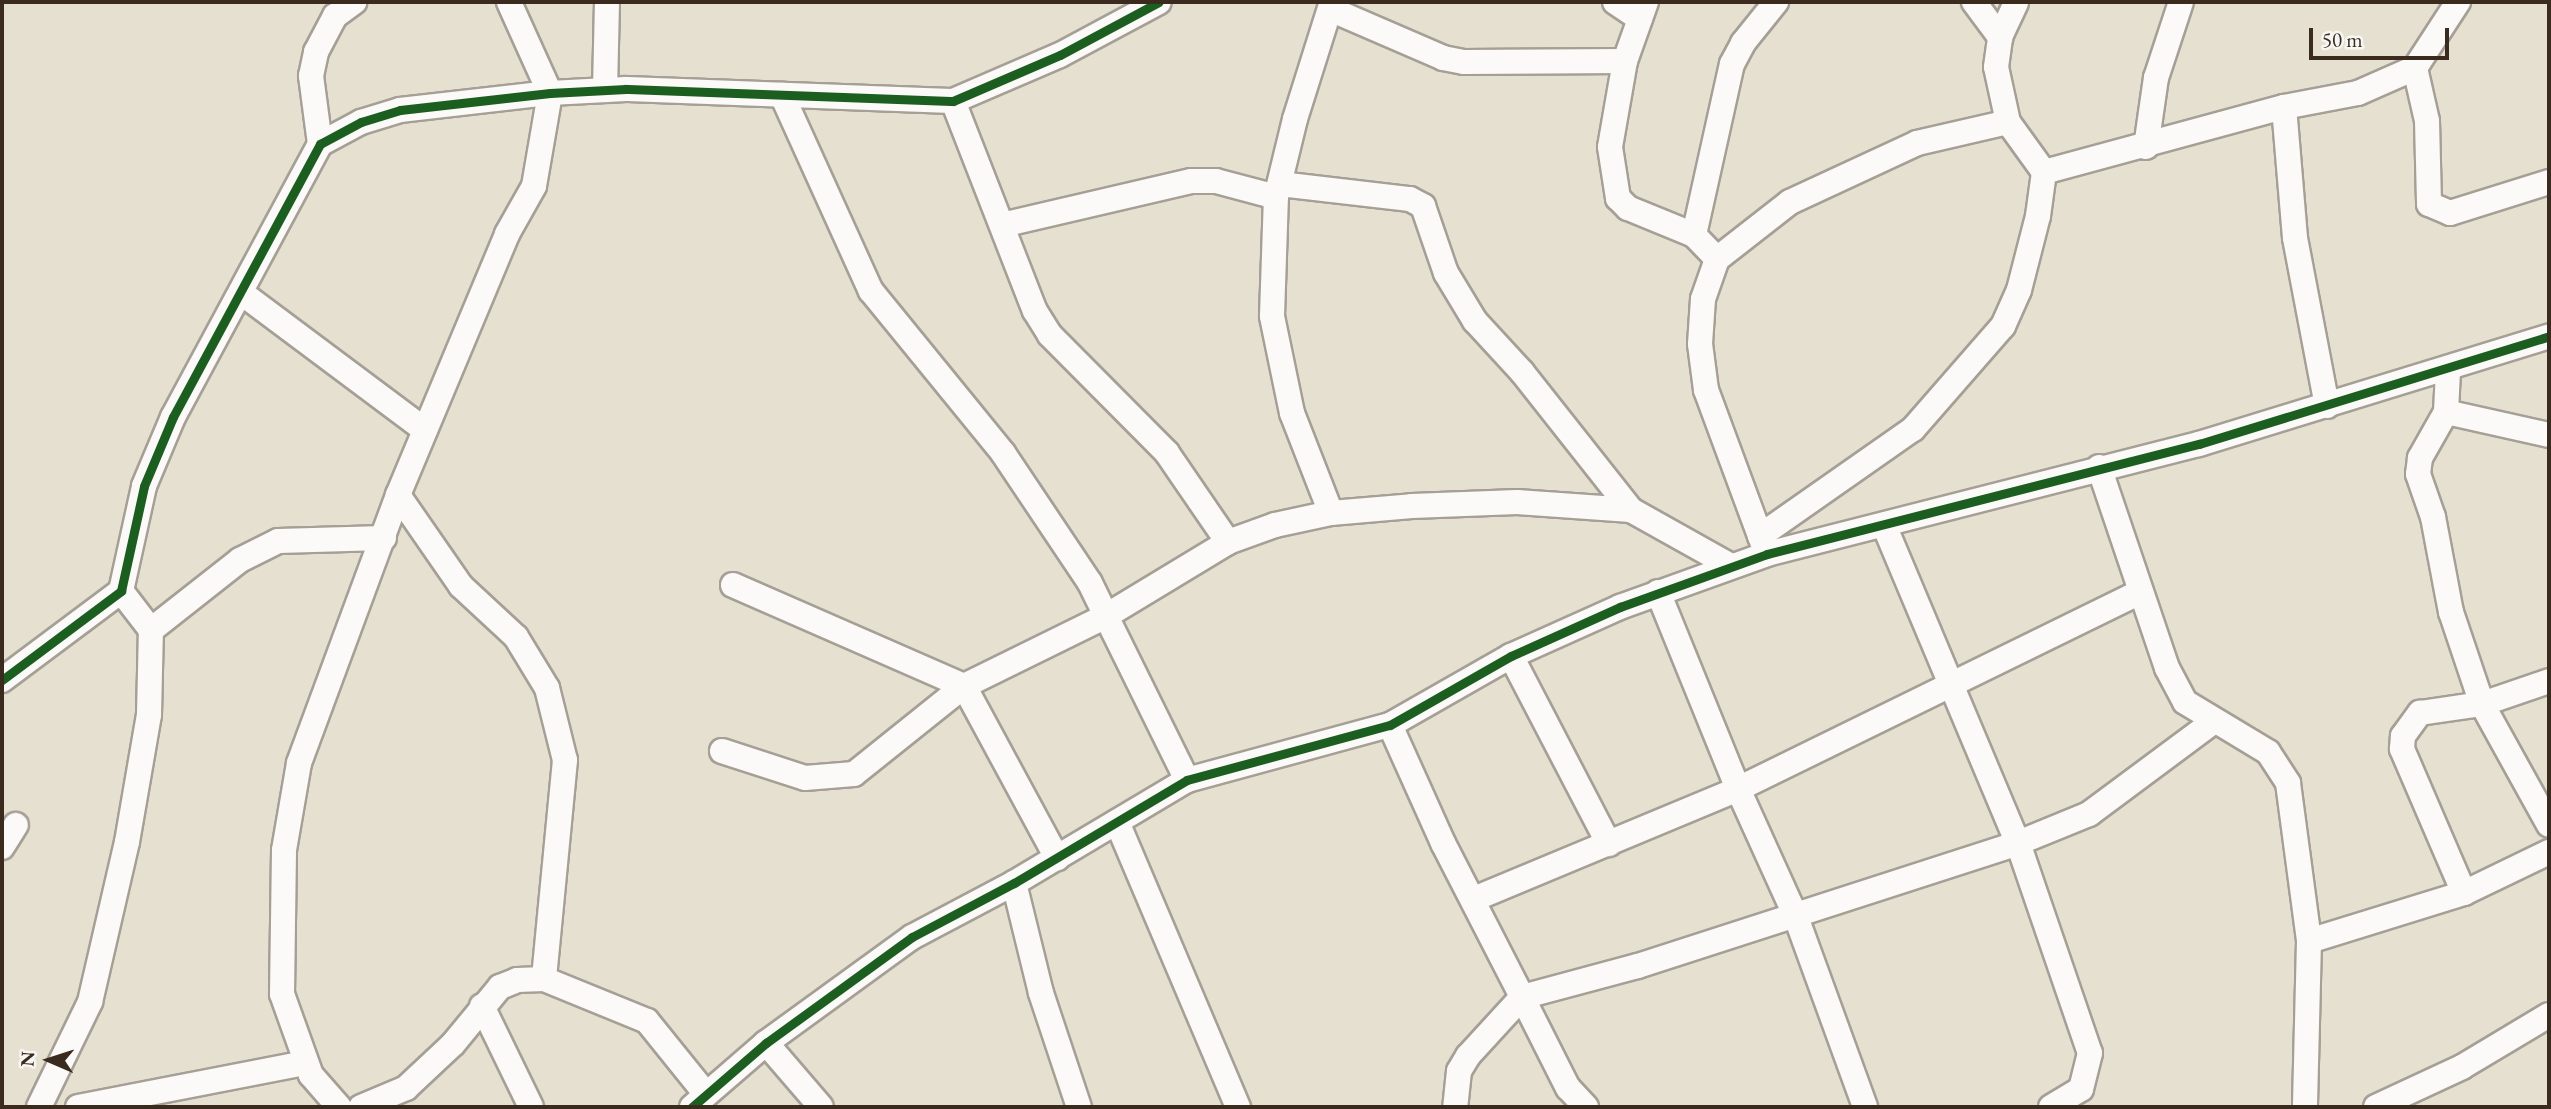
<!DOCTYPE html>
<style>
body{margin:0}
#map{position:relative;width:2551px;height:1109px;overflow:hidden;background:#e6e0d1;font-family:"EB Garamond",serif}
div>[style]{position:absolute}
.roads{filter:drop-shadow(2px 0 #a59f95) drop-shadow(-2px 0 #a59f95) drop-shadow(0 2px #a59f95) drop-shadow(0 -2px #a59f95)}
.minor>*{height:24px;margin:-12px;padding:0 12px;transform-origin:12px;border-radius:12px;background:#fbfaf8}
.cycleway>*{height:9px;margin:-4.5px;padding:0 4.5px;transform-origin:4.5px;border-radius:4.5px;background:#1b5e20}
span{translate:-50% -50%;white-space:nowrap;text-align:center;line-height:1.15;-webkit-text-stroke:5px #f6f6f2;paint-order:stroke}
.frame{position:absolute;inset:0;border:4px solid #3b2a1e;pointer-events:none}
.north{position:absolute;left:14px;top:1025px;width:70px;height:70px;-webkit-text-stroke:5px #f6f6f2;paint-order:stroke;rotate:273deg;font-size:19px;font-weight:700;line-height:28px;text-align:center;color:#3b2a1e}
.north::after{content:'';display:block;margin:auto;width:24px;height:32px;background:#3b2a1e;clip-path:polygon(50% 0,100% 100%,50% 72%,0 100%)}
.scale{position:absolute;left:2309px;top:28px;width:140px;height:32px;box-sizing:border-box;border:4px solid #3b2a1e;border-top:0;padding-left:9px;font-size:21px;line-height:24px;white-space:nowrap;color:#3b2a1e;-webkit-text-stroke:5px #f6f6f2;paint-order:stroke}
</style>
<div id="map">
<div class="roads">
<div class="minor">
<i style="left:1615px;top:2px;width:30px;rotate:34deg"></i>
<i style="left:1646px;top:2px;width:63px;rotate:109.6deg"></i>
<i style="left:1625px;top:61px;width:87px;rotate:99.9deg"></i>
<i style="left:1610px;top:147px;width:52px;rotate:81.1deg"></i>
<i style="left:1618px;top:198px;width:14px;rotate:45deg"></i>
<i style="left:1628px;top:208px;width:71px;rotate:22.2deg"></i>
<i style="left:1694px;top:235px;width:33px;rotate:46deg"></i>
<i style="left:1974px;top:2px;width:44px;rotate:53.4deg"></i>
<i style="left:1330px;top:9px;width:123px;rotate:23.4deg"></i>
<i style="left:1443px;top:58px;width:21px;rotate:11deg"></i>
<i style="left:1464px;top:62px;width:161px;rotate:-0.4deg"></i>
<i style="left:2415px;top:68px;width:54px;rotate:77.2deg"></i>
<i style="left:2427px;top:121px;width:83px;rotate:88.6deg"></i>
<i style="left:2429px;top:204px;width:23px;rotate:23deg"></i>
<i style="left:2450px;top:213px;width:104px;rotate:-17.4deg"></i>
<i style="left:605px;top:90px;width:88px;rotate:-88.7deg"></i>
<i style="left:782px;top:95px;width:215px;rotate:65.6deg"></i>
<i style="left:871px;top:291px;width:209px;rotate:50.8deg"></i>
<i style="left:1003px;top:453px;width:156px;rotate:56.2deg"></i>
<i style="left:1090px;top:583px;width:37px;rotate:64deg"></i>
<i style="left:1106px;top:616px;width:143px;rotate:-31.2deg"></i>
<i style="left:1228px;top:542px;width:50px;rotate:-19.9deg"></i>
<i style="left:1275px;top:525px;width:57px;rotate:-12.1deg"></i>
<i style="left:1331px;top:513px;width:81px;rotate:-4.9deg"></i>
<i style="left:1412px;top:506px;width:105px;rotate:-2.2deg"></i>
<i style="left:1517px;top:502px;width:114px;rotate:4deg"></i>
<i style="left:1631px;top:510px;width:115px;rotate:29.2deg"></i>
<i style="left:953px;top:101px;width:225px;rotate:68.7deg"></i>
<i style="left:1035px;top:311px;width:28px;rotate:58deg"></i>
<i style="left:1050px;top:335px;width:166px;rotate:45.2deg"></i>
<i style="left:1167px;top:453px;width:108px;rotate:55.6deg"></i>
<i style="left:2284px;top:107px;width:131px;rotate:85.2deg"></i>
<i style="left:2295px;top:238px;width:171px;rotate:79.2deg"></i>
<i style="left:320px;top:144px;width:69px;rotate:-97.5deg"></i>
<i style="left:311px;top:76px;width:25px;rotate:-78deg"></i>
<i style="left:316px;top:52px;width:41px;rotate:-62.2deg"></i>
<i style="left:335px;top:16px;width:24px;rotate:-36deg"></i>
<i style="left:2146px;top:147px;width:70px;rotate:-81.8deg"></i>
<i style="left:2156px;top:78px;width:80px;rotate:-71.8deg"></i>
<i style="left:2044px;top:172px;width:249px;rotate:-15.2deg"></i>
<i style="left:2284px;top:107px;width:75px;rotate:-10.7deg"></i>
<i style="left:2358px;top:93px;width:62px;rotate:-23.7deg"></i>
<i style="left:2415px;top:68px;width:79px;rotate:-56.9deg"></i>
<i style="left:1280px;top:184px;width:131px;rotate:6.6deg"></i>
<i style="left:1410px;top:199px;width:15px;rotate:28deg"></i>
<i style="left:1423px;top:206px;width:71px;rotate:71.1deg"></i>
<i style="left:1446px;top:273px;width:56px;rotate:58.9deg"></i>
<i style="left:1475px;top:321px;width:69px;rotate:47.3deg"></i>
<i style="left:1522px;top:372px;width:176px;rotate:51.7deg"></i>
<i style="left:1002px;top:225px;width:194px;rotate:-13.1deg"></i>
<i style="left:1191px;top:181px;width:25px"></i>
<i style="left:1216px;top:181px;width:62px;rotate:14.9deg"></i>
<i style="left:1694px;top:235px;width:175px;rotate:-77.5deg"></i>
<i style="left:1732px;top:64px;width:24px;rotate:-62deg"></i>
<i style="left:1743px;top:43px;width:53px;rotate:-51.2deg"></i>
<i style="left:243px;top:294px;width:227px;rotate:36.8deg"></i>
<i style="left:2448px;top:371px;width:41px;rotate:92.8deg"></i>
<i style="left:2446px;top:412px;width:53px;rotate:119.5deg"></i>
<i style="left:2420px;top:458px;width:16px;rotate:97deg"></i>
<i style="left:2418px;top:474px;width:46px;rotate:70.8deg"></i>
<i style="left:2433px;top:517px;width:97px;rotate:79.3deg"></i>
<i style="left:2451px;top:612px;width:97px;rotate:71.4deg"></i>
<i style="left:2482px;top:704px;width:138px;rotate:61deg"></i>
<i style="left:2446px;top:412px;width:106px;rotate:12.6deg"></i>
<i style="left:2099px;top:467px;width:212px;rotate:71.3deg"></i>
<i style="left:2167px;top:668px;width:38px;rotate:62deg"></i>
<i style="left:2185px;top:702px;width:97px;rotate:31.1deg"></i>
<i style="left:2268px;top:752px;width:37px;rotate:57deg"></i>
<i style="left:2288px;top:783px;width:159px;rotate:82.4deg"></i>
<i style="left:2309px;top:941px;width:166px;rotate:91.4deg"></i>
<i style="left:398px;top:495px;width:111px;rotate:55.3deg"></i>
<i style="left:461px;top:586px;width:75px;rotate:42.8deg"></i>
<i style="left:516px;top:637px;width:60px;rotate:58.7deg"></i>
<i style="left:547px;top:688px;width:74px;rotate:76deg"></i>
<i style="left:565px;top:760px;width:220px;rotate:95.5deg"></i>
<i style="left:1331px;top:513px;width:107px;rotate:-111.3deg"></i>
<i style="left:1292px;top:413px;width:99px;rotate:-101.7deg"></i>
<i style="left:1272px;top:316px;width:119px;rotate:-88.1deg"></i>
<i style="left:1276px;top:197px;width:80px;rotate:-76.3deg"></i>
<i style="left:1295px;top:119px;width:123px;rotate:-72.5deg"></i>
<i style="left:1884px;top:525px;width:345px;rotate:67.2deg"></i>
<i style="left:2018px;top:843px;width:222px;rotate:71.1deg"></i>
<i style="left:2090px;top:1053px;width:37px;rotate:104deg"></i>
<i style="left:2081px;top:1089px;width:35px;rotate:149deg"></i>
<i style="left:1760px;top:536px;width:187px;rotate:-35deg"></i>
<i style="left:1913px;top:429px;width:137px;rotate:-48.9deg"></i>
<i style="left:2003px;top:326px;width:39px;rotate:-66deg"></i>
<i style="left:2019px;top:290px;width:76px;rotate:-75.6deg"></i>
<i style="left:2038px;top:216px;width:44px;rotate:-82.2deg"></i>
<i style="left:2044px;top:172px;width:62px;rotate:-125.8deg"></i>
<i style="left:2008px;top:122px;width:56px;rotate:-102.3deg"></i>
<i style="left:1996px;top:67px;width:30px;rotate:-82deg"></i>
<i style="left:2000px;top:37px;width:38px;rotate:-65deg"></i>
<i style="left:1766px;top:552px;width:173px;rotate:-110.3deg"></i>
<i style="left:1706px;top:390px;width:46px;rotate:-97.4deg"></i>
<i style="left:1700px;top:344px;width:45px;rotate:-86.2deg"></i>
<i style="left:1703px;top:299px;width:42px;rotate:-70.7deg"></i>
<i style="left:1717px;top:259px;width:93px;rotate:-38deg"></i>
<i style="left:1790px;top:202px;width:140px;rotate:-24.9deg"></i>
<i style="left:1917px;top:143px;width:93px;rotate:-13deg"></i>
<i style="left:733px;top:585px;width:252px;rotate:23.6deg"></i>
<i style="left:964px;top:686px;width:158px;rotate:-26.2deg"></i>
<i style="left:1106px;top:616px;width:183px;rotate:63.7deg"></i>
<i style="left:1658px;top:592px;width:213px;rotate:67.9deg"></i>
<i style="left:1738px;top:789px;width:141px;rotate:65.6deg"></i>
<i style="left:1796px;top:917px;width:202px;rotate:70deg"></i>
<i style="left:151px;top:630px;width:113px;rotate:-38.2deg"></i>
<i style="left:240px;top:560px;width:42px;rotate:-26.6deg"></i>
<i style="left:278px;top:541px;width:106px;rotate:-1.6deg"></i>
<i style="left:1511px;top:656px;width:212px;rotate:62.5deg"></i>
<i style="left:2px;top:680px;width:149px;rotate:-36.8deg"></i>
<i style="left:121px;top:591px;width:107px;rotate:-77.6deg"></i>
<i style="left:144px;top:486px;width:75px;rotate:-67.2deg"></i>
<i style="left:173px;top:417px;width:310px;rotate:-61.7deg"></i>
<i style="left:320px;top:144px;width:47px;rotate:-28.2deg"></i>
<i style="left:361px;top:122px;width:41px;rotate:-17.1deg"></i>
<i style="left:400px;top:110px;width:151px;rotate:-6.5deg"></i>
<i style="left:550px;top:93px;width:76px;rotate:-3deg"></i>
<i style="left:626px;top:89px;width:327px;rotate:2.1deg"></i>
<i style="left:953px;top:101px;width:116px;rotate:-23.3deg"></i>
<i style="left:1060px;top:55px;width:112px;rotate:-28.2deg"></i>
<i style="left:1390px;top:725px;width:129px;rotate:65.8deg"></i>
<i style="left:1443px;top:843px;width:173px;rotate:62.8deg"></i>
<i style="left:1522px;top:997px;width:80px;rotate:132.5deg"></i>
<i style="left:1468px;top:1056px;width:17px;rotate:121deg"></i>
<i style="left:1459px;top:1071px;width:36px;rotate:96deg"></i>
<i style="left:722px;top:751px;width:87px;rotate:18deg"></i>
<i style="left:805px;top:778px;width:49px;rotate:-4.7deg"></i>
<i style="left:854px;top:774px;width:141px;rotate:-38.7deg"></i>
<i style="left:964px;top:686px;width:196px;rotate:61.6deg"></i>
<i style="left:1117px;top:822px;width:310px;rotate:67deg"></i>
<i style="left:2px;top:847px;width:26px;rotate:-58deg"></i>
<i style="left:1014px;top:883px;width:113px;rotate:76.2deg"></i>
<i style="left:1041px;top:993px;width:120px;rotate:71.6deg"></i>
<i style="left:2464px;top:893px;width:157px;rotate:-113.3deg"></i>
<i style="left:2402px;top:749px;width:13px;rotate:-86deg"></i>
<i style="left:2403px;top:736px;width:29px;rotate:-54deg"></i>
<i style="left:2420px;top:713px;width:63px;rotate:-8.3deg"></i>
<i style="left:2482px;top:704px;width:71px;rotate:-18.9deg"></i>
<i style="left:1474px;top:899px;width:286px;rotate:-22.6deg"></i>
<i style="left:1738px;top:789px;width:448px;rotate:-26.1deg"></i>
<i style="left:2309px;top:941px;width:162px;rotate:-17.2deg"></i>
<i style="left:2464px;top:893px;width:94px;rotate:-25.8deg"></i>
<i style="left:482px;top:1006px;width:112px;rotate:64.1deg"></i>
<i style="left:766px;top:1043px;width:84px;rotate:49.3deg"></i>
<i style="left:39px;top:1107px;width:117px;rotate:-64.1deg"></i>
<i style="left:90px;top:1002px;width:164px;rotate:-77deg"></i>
<i style="left:127px;top:842px;width:129px;rotate:-80.2deg"></i>
<i style="left:149px;top:715px;width:85px;rotate:-88.7deg"></i>
<i style="left:151px;top:630px;width:49px;rotate:-127.6deg"></i>
<i style="left:78px;top:1107px;width:231px;rotate:-11deg"></i>
<i style="left:339px;top:1107px;width:43px;rotate:-131.2deg"></i>
<i style="left:311px;top:1075px;width:86px;rotate:-109.7deg"></i>
<i style="left:282px;top:994px;width:144px;rotate:-89.2deg"></i>
<i style="left:284px;top:850px;width:88px;rotate:-80.2deg"></i>
<i style="left:299px;top:763px;width:286px;rotate:-69.7deg"></i>
<i style="left:398px;top:495px;width:283px;rotate:-67.3deg"></i>
<i style="left:507px;top:234px;width:55px;rotate:-60.6deg"></i>
<i style="left:534px;top:186px;width:94px;rotate:-80.2deg"></i>
<i style="left:550px;top:93px;width:100px;rotate:-114.3deg"></i>
<i style="left:361px;top:1107px;width:49px;rotate:-22.9deg"></i>
<i style="left:406px;top:1088px;width:64px;rotate:-43.1deg"></i>
<i style="left:453px;top:1044px;width:74px;rotate:-50.5deg"></i>
<i style="left:500px;top:987px;width:18px;rotate:-22deg"></i>
<i style="left:517px;top:980px;width:27px;rotate:-2deg"></i>
<i style="left:544px;top:979px;width:111px;rotate:22.2deg"></i>
<i style="left:647px;top:1021px;width:92px;rotate:51.1deg"></i>
<i style="left:692px;top:1107px;width:98px;rotate:-40.9deg"></i>
<i style="left:766px;top:1043px;width:180px;rotate:-36deg"></i>
<i style="left:912px;top:937px;width:115px;rotate:-27.9deg"></i>
<i style="left:1014px;top:883px;width:201px;rotate:-30.8deg"></i>
<i style="left:1187px;top:780px;width:210px;rotate:-15.2deg"></i>
<i style="left:1390px;top:725px;width:139px;rotate:-29.7deg"></i>
<i style="left:1511px;top:656px;width:120px;rotate:-24.2deg"></i>
<i style="left:1620px;top:607px;width:156px;rotate:-19.8deg"></i>
<i style="left:1767px;top:554px;width:446px;rotate:-14.3deg"></i>
<i style="left:2199px;top:444px;width:366px;rotate:-17.1deg"></i>
<i style="left:1586px;top:1107px;width:26px;rotate:-133deg"></i>
<i style="left:1568px;top:1088px;width:102px;rotate:-116.8deg"></i>
<i style="left:1522px;top:997px;width:120px;rotate:-15deg"></i>
<i style="left:1638px;top:966px;width:399px;rotate:-17.9deg"></i>
<i style="left:2018px;top:843px;width:77px;rotate:-22.2deg"></i>
<i style="left:2089px;top:814px;width:154px;rotate:-36.6deg"></i>
<i style="left:2376px;top:1107px;width:95px;rotate:-24.9deg"></i>
<i style="left:2462px;top:1067px;width:101px;rotate:-30.9deg"></i>
</div>
</div>
<div class="cycleway">
<i style="left:2px;top:680px;width:149px;rotate:-36.8deg"></i>
<i style="left:121px;top:591px;width:107px;rotate:-77.6deg"></i>
<i style="left:144px;top:486px;width:75px;rotate:-67.2deg"></i>
<i style="left:173px;top:417px;width:310px;rotate:-61.7deg"></i>
<i style="left:320px;top:144px;width:47px;rotate:-28.2deg"></i>
<i style="left:361px;top:122px;width:41px;rotate:-17.1deg"></i>
<i style="left:400px;top:110px;width:151px;rotate:-6.5deg"></i>
<i style="left:550px;top:93px;width:76px;rotate:-3deg"></i>
<i style="left:626px;top:89px;width:327px;rotate:2.1deg"></i>
<i style="left:953px;top:101px;width:116px;rotate:-23.3deg"></i>
<i style="left:1060px;top:55px;width:112px;rotate:-28.2deg"></i>
<i style="left:692px;top:1107px;width:98px;rotate:-40.9deg"></i>
<i style="left:766px;top:1043px;width:180px;rotate:-36deg"></i>
<i style="left:912px;top:937px;width:115px;rotate:-27.9deg"></i>
<i style="left:1014px;top:883px;width:201px;rotate:-30.8deg"></i>
<i style="left:1187px;top:780px;width:210px;rotate:-15.2deg"></i>
<i style="left:1390px;top:725px;width:139px;rotate:-29.7deg"></i>
<i style="left:1511px;top:656px;width:120px;rotate:-24.2deg"></i>
<i style="left:1620px;top:607px;width:156px;rotate:-19.8deg"></i>
<i style="left:1767px;top:554px;width:446px;rotate:-14.3deg"></i>
<i style="left:2199px;top:444px;width:366px;rotate:-17.1deg"></i>
</div>
<div class="frame"></div>
<div class="north">N</div>
<div class="scale">50 m</div>
</div>
